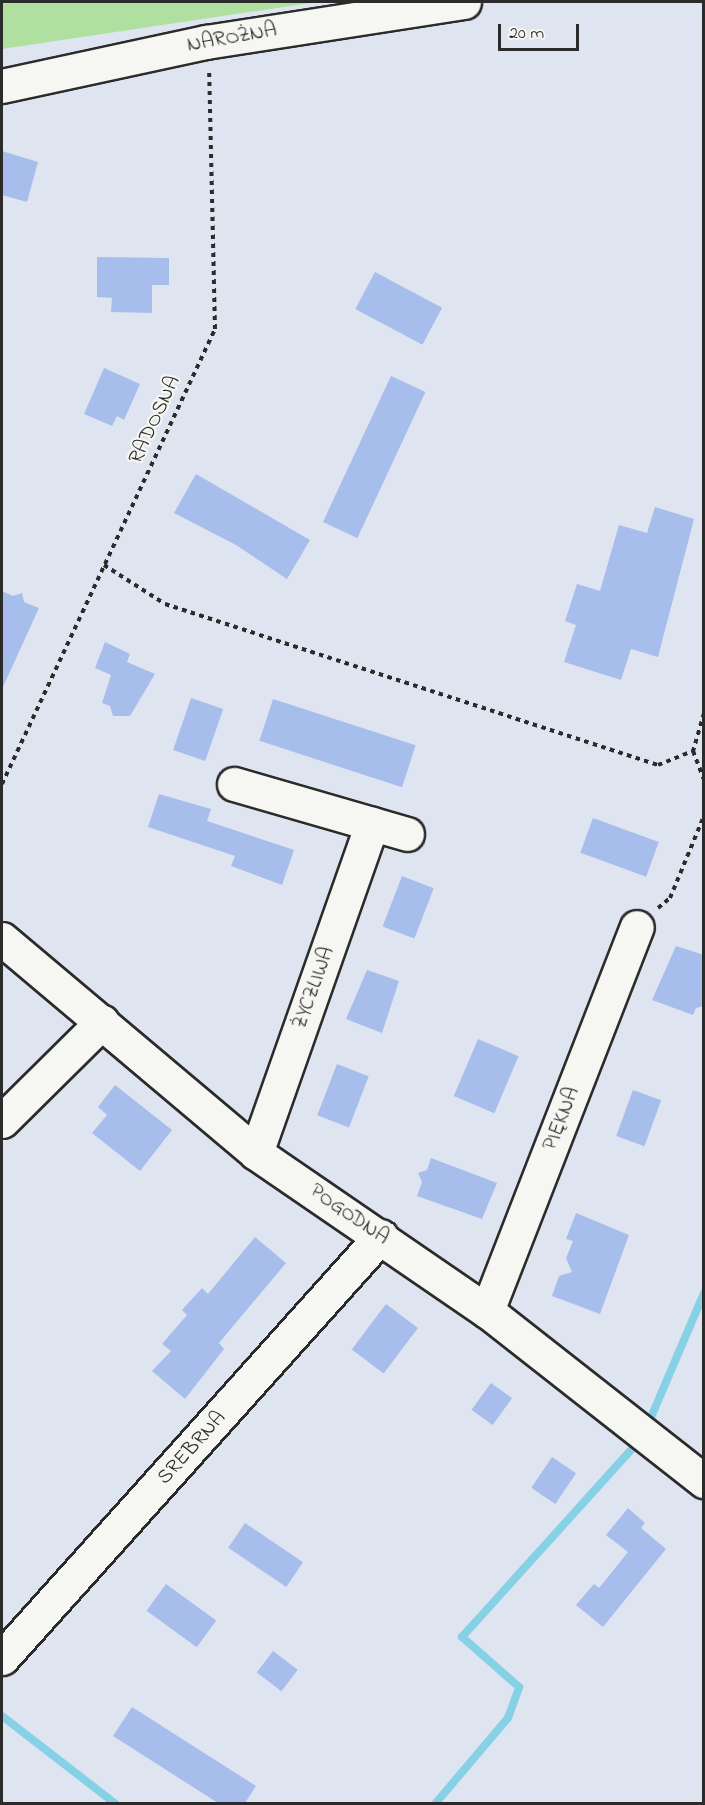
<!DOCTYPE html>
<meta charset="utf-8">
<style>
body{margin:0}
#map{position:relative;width:705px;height:1805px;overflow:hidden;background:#dee5f0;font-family:"Indie Flower",sans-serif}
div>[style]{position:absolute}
.green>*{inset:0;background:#afe0a0}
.stream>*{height:8px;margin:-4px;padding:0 4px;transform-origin:4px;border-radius:4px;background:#87d1e7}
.building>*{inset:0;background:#a7bdeb;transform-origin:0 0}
.path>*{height:4px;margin-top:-2px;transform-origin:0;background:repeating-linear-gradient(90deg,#2b2b2b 0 4.5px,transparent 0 9px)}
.roads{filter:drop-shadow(2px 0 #2b2b2b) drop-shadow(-2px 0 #2b2b2b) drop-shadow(0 2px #2b2b2b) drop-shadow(0 -2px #2b2b2b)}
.minor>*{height:33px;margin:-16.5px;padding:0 16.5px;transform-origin:16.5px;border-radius:16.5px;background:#f6f6f2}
span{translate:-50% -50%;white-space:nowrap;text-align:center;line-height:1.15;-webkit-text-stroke:4.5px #f6f6f2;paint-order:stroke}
.street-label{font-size:21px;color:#2b2b2b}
.frame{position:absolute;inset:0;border:3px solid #2b2b2b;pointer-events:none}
.scale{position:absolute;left:498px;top:24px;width:81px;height:27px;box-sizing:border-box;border:3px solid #2b2b2b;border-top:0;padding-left:8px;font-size:18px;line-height:21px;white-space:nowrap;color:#2b2b2b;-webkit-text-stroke:4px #f6f6f2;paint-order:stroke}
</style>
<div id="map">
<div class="green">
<i style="clip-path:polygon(2px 2px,317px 2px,2px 49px)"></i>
</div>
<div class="stream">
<i style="left:652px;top:1415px;width:133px;rotate:-66.9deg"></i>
<i style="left:2px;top:1716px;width:144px;rotate:37.7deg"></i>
<i style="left:435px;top:1804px;width:113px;rotate:-49.7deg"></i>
<i style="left:508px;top:1718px;width:33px;rotate:-70deg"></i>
<i style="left:519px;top:1687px;width:76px;rotate:-138.7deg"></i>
<i style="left:462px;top:1637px;width:253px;rotate:-47.9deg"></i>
</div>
<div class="building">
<i style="clip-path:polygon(2px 151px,38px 162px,27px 202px,2px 195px)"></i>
<i style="clip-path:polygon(97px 257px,169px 258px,169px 285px,152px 285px,152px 313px,111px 312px,112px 298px,97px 297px)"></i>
<i style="left:375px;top:272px;width:76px;height:42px;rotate:28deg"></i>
<i style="clip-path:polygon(104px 368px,140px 384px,124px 420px,117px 416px,112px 426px,84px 414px)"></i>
<i style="left:391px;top:376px;width:38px;height:161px;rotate:25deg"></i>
<i style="clip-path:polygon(196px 474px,310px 540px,287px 579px,236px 545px,174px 513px)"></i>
<i style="clip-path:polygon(655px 507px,694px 519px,658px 657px,631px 649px,621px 680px,564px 662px,576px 625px,565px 621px,577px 584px,600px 591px,619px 525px,647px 533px)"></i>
<i style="clip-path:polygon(2px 591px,13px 596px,22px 593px,24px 602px,39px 608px,2px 689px)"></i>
<i style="clip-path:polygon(105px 642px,130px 654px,127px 662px,155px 674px,130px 716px,113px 716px,110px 706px,102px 703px,111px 675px,95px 668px)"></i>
<i style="left:191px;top:698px;width:34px;height:55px;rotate:19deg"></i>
<i style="left:273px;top:699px;width:150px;height:44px;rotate:18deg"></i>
<i style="clip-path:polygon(159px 794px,211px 809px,207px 821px,294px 850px,282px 885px,231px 866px,235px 856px,148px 827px)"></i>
<i style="left:593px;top:818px;width:70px;height:37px;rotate:20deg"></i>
<i style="left:402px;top:876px;width:34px;height:54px;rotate:21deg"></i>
<i style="clip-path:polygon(676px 946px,704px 955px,704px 1006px,696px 1008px,693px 1015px,652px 1000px)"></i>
<i style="clip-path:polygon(367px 970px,399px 981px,382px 1033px,346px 1019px)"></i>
<i style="left:478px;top:1039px;width:44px;height:62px;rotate:23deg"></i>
<i style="left:337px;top:1064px;width:34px;height:55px;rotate:21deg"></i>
<i style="clip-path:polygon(115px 1085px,172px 1130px,140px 1171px,92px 1133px,107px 1115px,98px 1107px)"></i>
<i style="left:633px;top:1090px;width:30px;height:49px;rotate:20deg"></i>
<i style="clip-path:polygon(431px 1158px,497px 1183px,482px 1219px,417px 1196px,422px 1182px,418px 1173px,427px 1170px)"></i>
<i style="clip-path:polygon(576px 1213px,629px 1235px,600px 1314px,552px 1296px,559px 1276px,572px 1272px,566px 1258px,573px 1241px,566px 1239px)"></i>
<i style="clip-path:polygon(255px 1237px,286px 1263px,219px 1343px,224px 1349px,185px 1399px,152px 1371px,171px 1351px,162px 1344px,187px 1315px,182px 1310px,202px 1288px,208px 1294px)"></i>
<i style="left:386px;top:1304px;width:40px;height:57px;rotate:37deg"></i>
<i style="left:491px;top:1383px;width:26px;height:33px;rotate:36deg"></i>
<i style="left:552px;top:1457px;width:29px;height:37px;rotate:34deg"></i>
<i style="clip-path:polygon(628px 1508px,645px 1523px,641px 1528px,666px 1549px,603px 1627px,576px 1605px,594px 1584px,599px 1588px,628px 1552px,606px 1535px)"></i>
<i style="left:245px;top:1523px;width:70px;height:30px;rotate:34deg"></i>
<i style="left:166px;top:1584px;width:62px;height:33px;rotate:36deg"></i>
<i style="left:273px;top:1651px;width:31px;height:27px;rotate:37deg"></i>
<i style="clip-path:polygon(132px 1707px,256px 1786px,245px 1803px,218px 1803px,113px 1736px)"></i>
</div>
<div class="path">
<i style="left:104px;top:565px;width:72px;rotate:32.6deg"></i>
<i style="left:165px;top:604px;width:519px;rotate:18.09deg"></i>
<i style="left:658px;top:765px;width:38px;rotate:-22deg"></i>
<i style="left:704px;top:713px;width:40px;rotate:106deg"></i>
<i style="left:693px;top:751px;width:31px;rotate:69deg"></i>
<i style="left:2px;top:784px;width:502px;rotate:-64.91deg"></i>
<i style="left:215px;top:329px;width:257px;rotate:-91.3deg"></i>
<i style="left:658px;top:908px;width:16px;rotate:-40deg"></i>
<i style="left:670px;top:898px;width:89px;rotate:-67.5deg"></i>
</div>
<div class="roads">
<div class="minor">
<i style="left:2px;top:86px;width:209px;rotate:-12.2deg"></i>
<i style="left:206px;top:42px;width:261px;rotate:-8.8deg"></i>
<i style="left:234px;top:784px;width:180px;rotate:16.1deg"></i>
<i style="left:2px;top:939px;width:332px;rotate:40.1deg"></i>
<i style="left:256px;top:1153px;width:280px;rotate:34.4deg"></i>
<i style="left:487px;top:1311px;width:276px;rotate:38.1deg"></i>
<i style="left:2px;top:1121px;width:141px;rotate:-44.7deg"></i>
<i style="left:256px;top:1153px;width:349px;rotate:-70.6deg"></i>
<i style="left:487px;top:1311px;width:412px;rotate:-68.7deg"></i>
<i style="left:2px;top:1658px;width:567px;rotate:-48.07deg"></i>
</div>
</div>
<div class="street-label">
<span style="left:232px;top:38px;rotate:-10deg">NAROŻNA</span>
<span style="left:155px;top:420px;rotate:-65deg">RADOSNA</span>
<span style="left:314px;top:988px;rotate:-70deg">ŻYCZLIWA</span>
<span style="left:562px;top:1119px;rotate:-69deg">PIĘKNA</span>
<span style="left:349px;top:1215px;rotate:34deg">POGODNA</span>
<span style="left:192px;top:1448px;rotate:-48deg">SREBRNA</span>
</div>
<div class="frame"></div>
<div class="scale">20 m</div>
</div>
